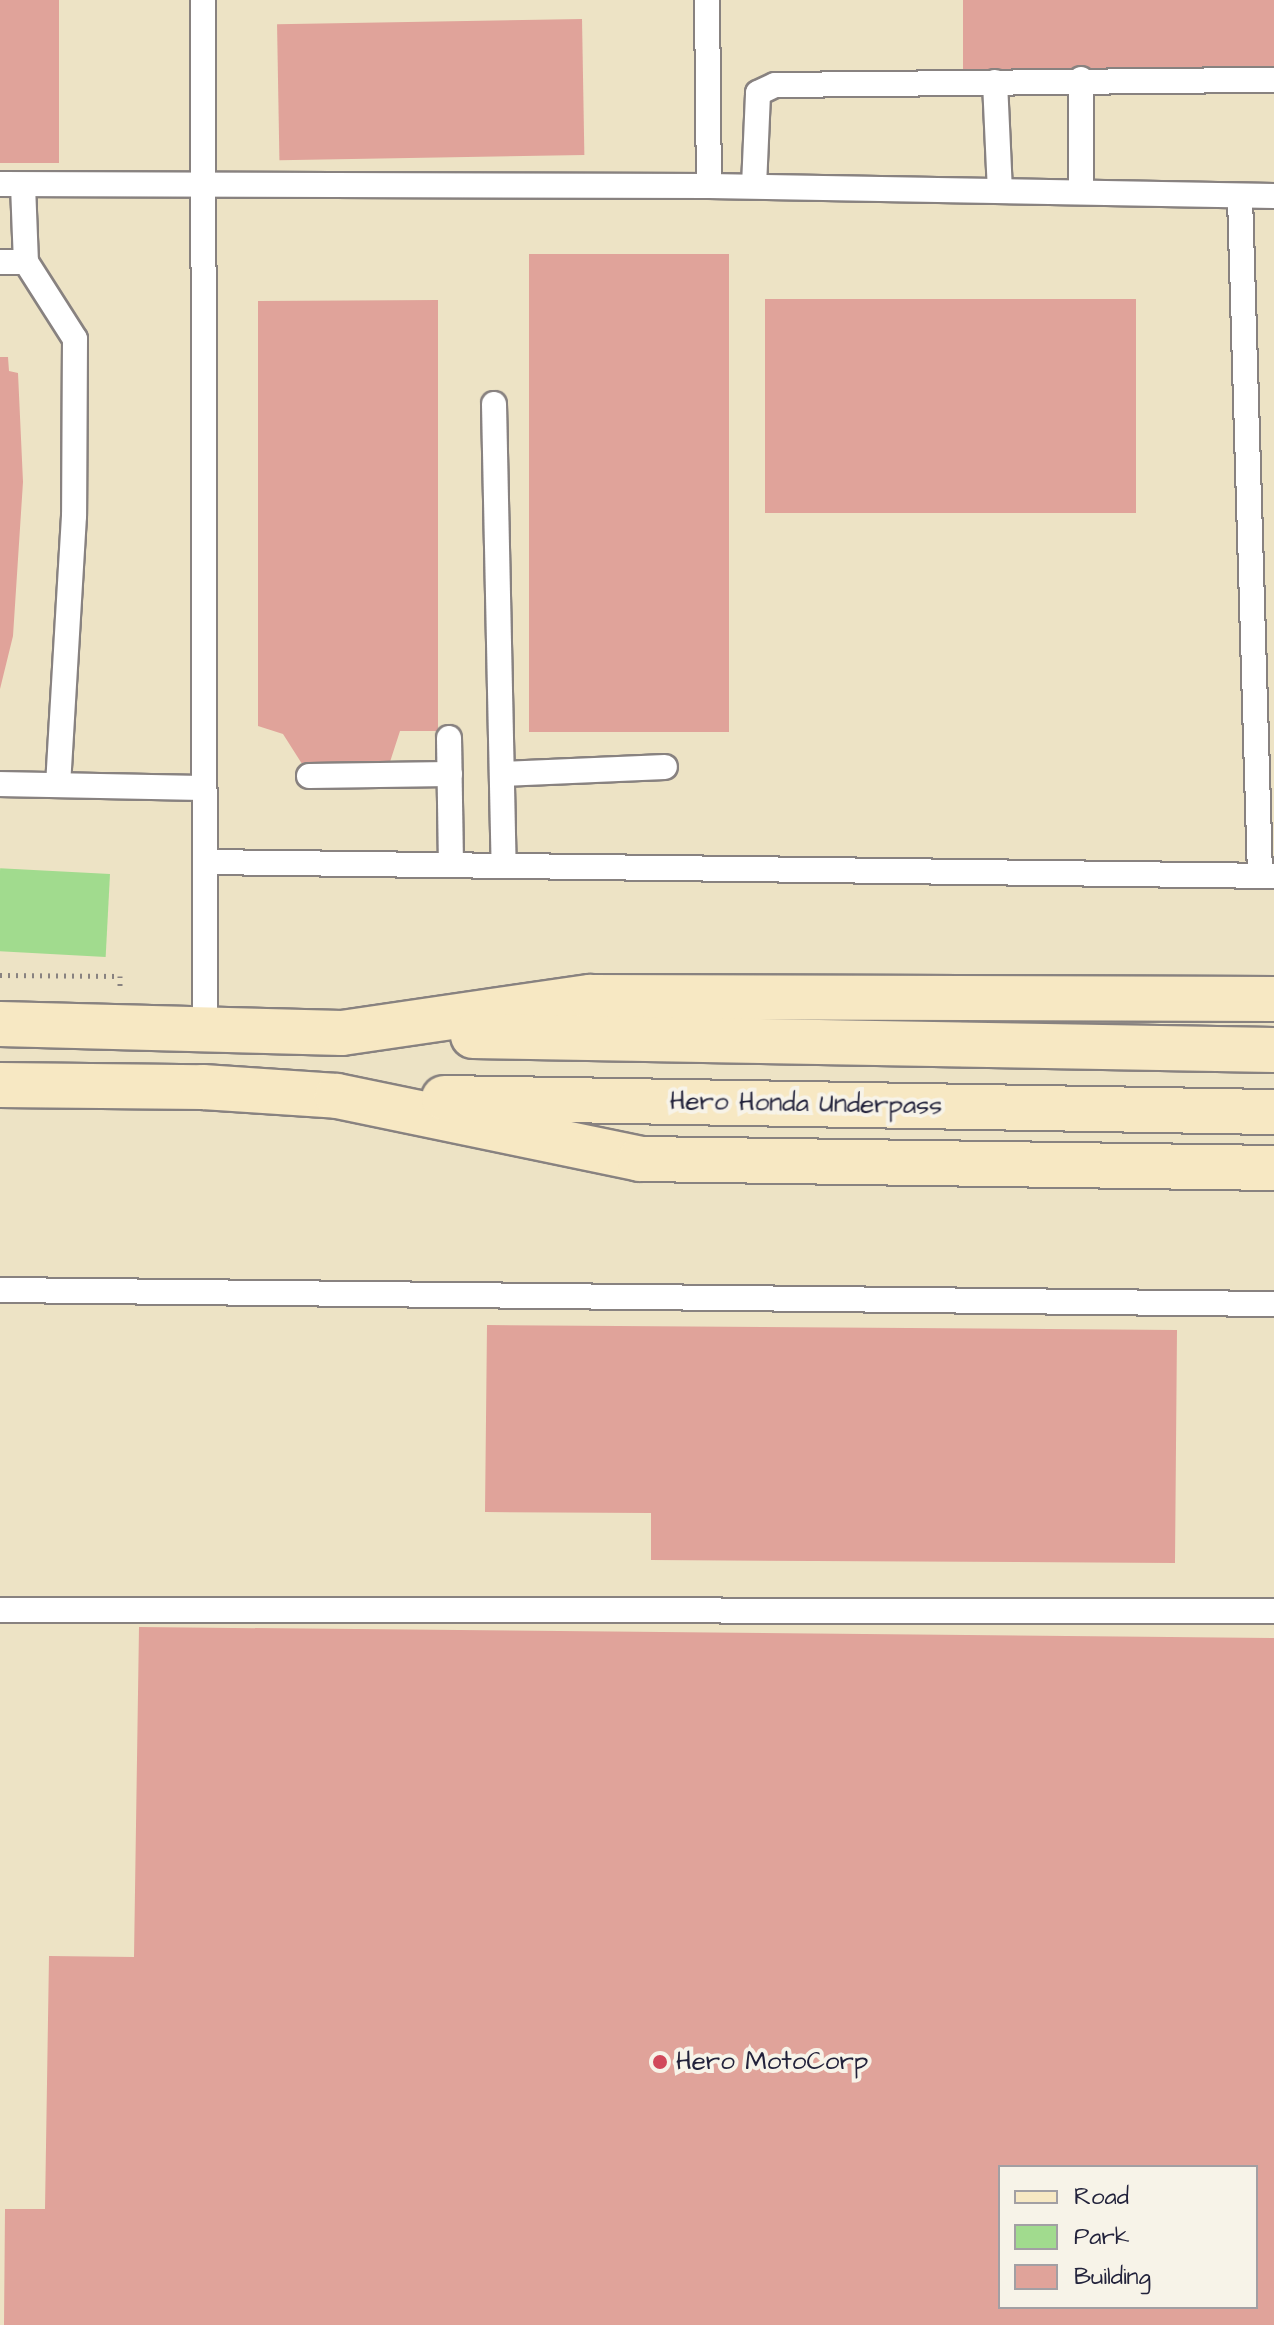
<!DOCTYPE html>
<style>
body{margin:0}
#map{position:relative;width:1274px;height:2325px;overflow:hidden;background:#ede3c5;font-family:"Architects Daughter",sans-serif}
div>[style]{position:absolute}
.green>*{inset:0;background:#a1db8e;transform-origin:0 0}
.building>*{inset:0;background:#e0a39a;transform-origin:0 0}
.path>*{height:5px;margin-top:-2.5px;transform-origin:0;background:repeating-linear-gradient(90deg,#888280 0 2px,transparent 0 8px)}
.roads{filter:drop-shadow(2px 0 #888280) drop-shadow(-2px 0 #888280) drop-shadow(0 2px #888280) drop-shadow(0 -2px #888280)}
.lane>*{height:24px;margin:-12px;padding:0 12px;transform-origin:12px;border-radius:12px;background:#fff}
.secondary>*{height:44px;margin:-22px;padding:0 22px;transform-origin:22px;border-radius:22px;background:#f7e8c3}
.dots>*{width:22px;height:22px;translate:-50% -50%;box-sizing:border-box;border:4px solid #f7f3e8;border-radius:50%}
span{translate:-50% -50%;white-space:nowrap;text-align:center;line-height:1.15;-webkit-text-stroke:8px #f7f3e8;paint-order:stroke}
.street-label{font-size:26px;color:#22223b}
.poi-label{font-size:26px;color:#22223b}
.left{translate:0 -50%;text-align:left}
.legend{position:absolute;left:998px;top:2165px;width:260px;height:144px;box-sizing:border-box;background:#f7f3e8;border:2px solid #a29fa3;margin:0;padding:10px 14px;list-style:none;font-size:24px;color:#22223b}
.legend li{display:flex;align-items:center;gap:16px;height:40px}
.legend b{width:40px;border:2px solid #a29fa3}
</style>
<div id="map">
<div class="green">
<i style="left:110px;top:874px;width:83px;height:110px;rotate:93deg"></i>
</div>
<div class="building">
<i style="left:0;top:0;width:59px;height:163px"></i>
<i style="left:963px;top:0;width:311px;height:78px"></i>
<i style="left:582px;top:19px;width:136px;height:305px;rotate:89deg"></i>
<i style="left:729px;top:254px;width:478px;height:200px;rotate:90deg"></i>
<i style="left:765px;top:299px;width:371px;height:214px"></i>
<i style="clip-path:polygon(438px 300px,438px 731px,400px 731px,389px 765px,304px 767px,283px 734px,258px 726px,258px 301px)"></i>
<i style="clip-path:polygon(0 357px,8px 357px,9px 371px,18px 373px,23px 482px,13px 636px,0 689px)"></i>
<i style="clip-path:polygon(487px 1325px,1177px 1330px,1175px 1563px,651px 1560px,651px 1513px,485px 1512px)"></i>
<i style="clip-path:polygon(evenodd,139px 1627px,1274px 1638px,1274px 2325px,4px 2325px,5px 2209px,45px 2209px,49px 1956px,134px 1957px,139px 1627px,1000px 2167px,1256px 2167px,1256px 2307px,1000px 2307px,1000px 2167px)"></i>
</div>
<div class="path">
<i style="left:0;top:975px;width:120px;rotate:0.5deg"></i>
<i style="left:120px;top:976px;width:11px;rotate:90deg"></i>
</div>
<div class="roads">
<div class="lane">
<i style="left:203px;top:0;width:1028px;rotate:89.89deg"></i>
<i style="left:707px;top:0;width:186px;rotate:89.4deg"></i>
<i style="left:1081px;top:79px;width:113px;rotate:90deg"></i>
<i style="left:995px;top:82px;width:109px;rotate:87.4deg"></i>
<i style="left:0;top:184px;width:709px;rotate:0.16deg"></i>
<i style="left:709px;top:186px;width:565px;rotate:1.01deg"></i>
<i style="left:23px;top:185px;width:77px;rotate:87.8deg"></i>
<i style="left:26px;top:262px;width:91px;rotate:57.5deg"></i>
<i style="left:75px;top:339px;width:177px;rotate:90.3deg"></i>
<i style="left:74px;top:516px;width:269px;rotate:93.4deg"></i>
<i style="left:754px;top:186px;width:93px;rotate:-87.5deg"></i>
<i style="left:758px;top:93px;width:19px;rotate:-25deg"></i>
<i style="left:775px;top:85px;width:499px;rotate:-0.6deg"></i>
<i style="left:1240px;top:197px;width:679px;rotate:88.31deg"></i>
<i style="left:0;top:262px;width:26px"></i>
<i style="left:494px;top:404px;width:461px;rotate:88.8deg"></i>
<i style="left:449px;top:738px;width:126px;rotate:89.1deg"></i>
<i style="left:502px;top:774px;width:163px;rotate:-2.5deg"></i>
<i style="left:309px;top:776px;width:141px;rotate:-0.8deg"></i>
<i style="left:0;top:784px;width:203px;rotate:1.1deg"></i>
<i style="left:205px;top:862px;width:1069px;rotate:0.75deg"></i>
<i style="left:0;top:1290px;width:1274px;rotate:0.63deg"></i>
<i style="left:0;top:1610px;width:1274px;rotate:0.04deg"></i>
</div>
<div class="secondary">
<i style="left:0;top:1024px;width:342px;rotate:1.5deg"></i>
<i style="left:342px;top:1033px;width:251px;rotate:-8.3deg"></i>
<i style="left:590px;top:997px;width:684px;rotate:0.17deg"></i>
<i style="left:473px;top:1036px;width:801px;rotate:1deg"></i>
<i style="left:0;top:1085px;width:203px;rotate:0.6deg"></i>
<i style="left:203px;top:1087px;width:134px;rotate:3.8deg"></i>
<i style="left:337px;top:1096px;width:309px;rotate:11.7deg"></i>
<i style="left:640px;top:1159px;width:634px;rotate:0.81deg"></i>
<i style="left:444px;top:1098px;width:830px;rotate:0.97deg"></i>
</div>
</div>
<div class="dots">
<i style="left:660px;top:2062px;background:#d1495b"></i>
</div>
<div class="street-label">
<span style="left:806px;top:1104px;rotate:1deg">Hero Honda Underpass</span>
</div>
<div class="poi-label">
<span class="left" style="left:676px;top:2062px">Hero MotoCorp</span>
</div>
<ul class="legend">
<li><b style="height:10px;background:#f7e8c3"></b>Road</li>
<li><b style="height:22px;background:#a1db8e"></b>Park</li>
<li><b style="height:22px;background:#e0a39a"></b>Building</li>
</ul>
</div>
